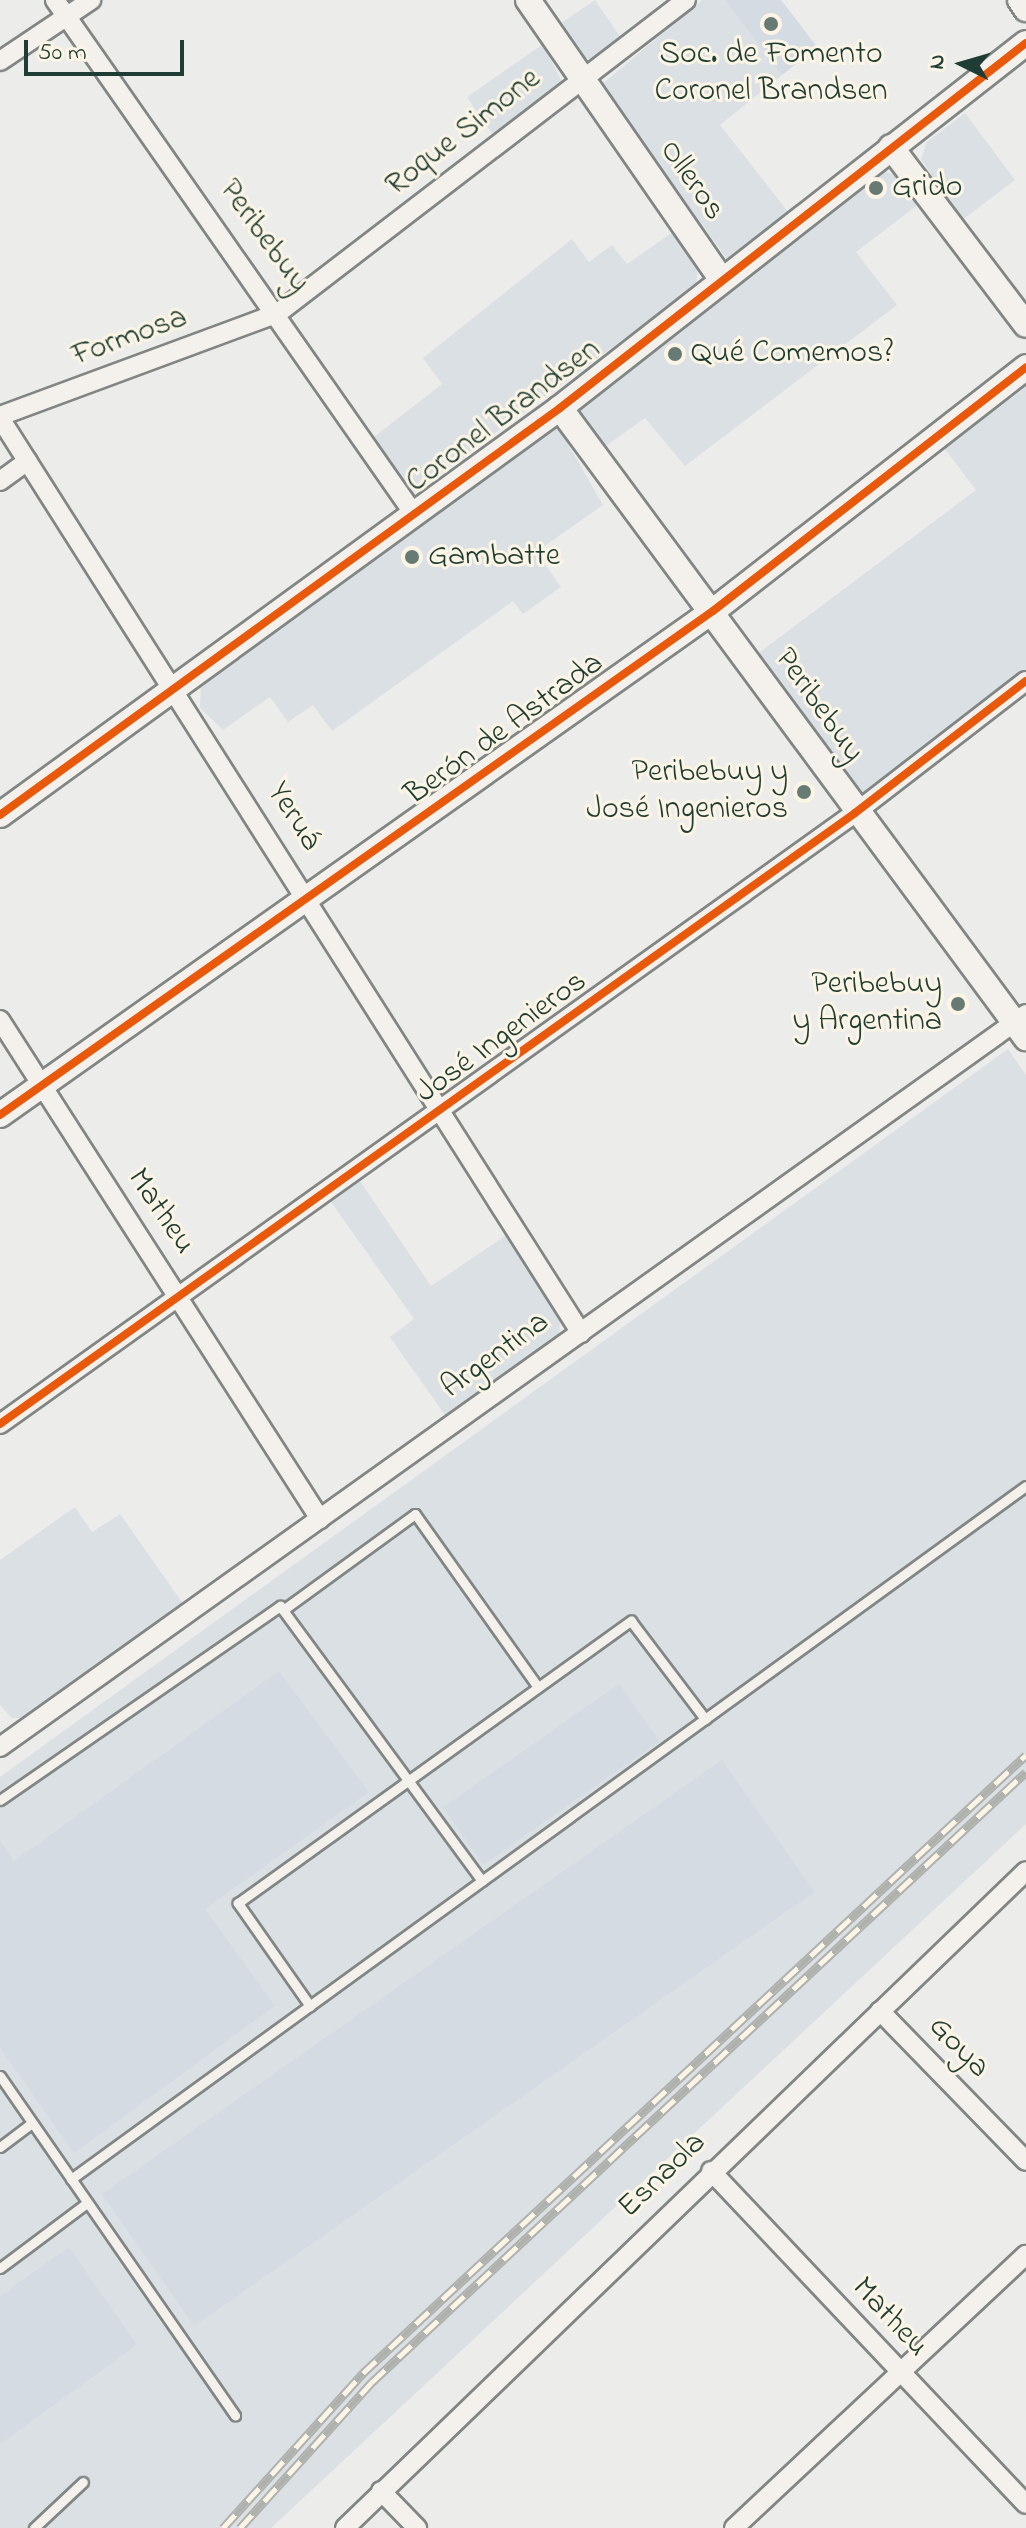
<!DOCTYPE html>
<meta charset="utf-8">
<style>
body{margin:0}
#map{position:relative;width:1026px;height:2528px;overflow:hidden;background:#ececea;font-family:"Indie Flower",sans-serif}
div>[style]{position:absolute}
.built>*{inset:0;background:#dbe0e5}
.building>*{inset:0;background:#d5dbe2;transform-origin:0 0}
.roads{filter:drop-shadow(2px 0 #818684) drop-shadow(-2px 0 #818684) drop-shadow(0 2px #818684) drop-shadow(0 -2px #818684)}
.service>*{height:9px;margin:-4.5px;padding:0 4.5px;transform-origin:4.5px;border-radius:4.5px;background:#f4f1ec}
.minor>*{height:18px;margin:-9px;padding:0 9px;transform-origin:9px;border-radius:9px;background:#f4f1ec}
.tertiary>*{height:24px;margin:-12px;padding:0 12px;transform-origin:12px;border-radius:12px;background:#f4f1ec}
.rail>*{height:9px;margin-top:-4.5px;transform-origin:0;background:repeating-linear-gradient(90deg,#fcf5e5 0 18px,#afb1ad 0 36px);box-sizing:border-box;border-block:2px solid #afb1ad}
.cycleway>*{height:8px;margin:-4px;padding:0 4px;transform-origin:4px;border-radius:4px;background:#e8590c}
.dots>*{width:22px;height:22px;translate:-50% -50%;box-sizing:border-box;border:4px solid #fcf5e5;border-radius:50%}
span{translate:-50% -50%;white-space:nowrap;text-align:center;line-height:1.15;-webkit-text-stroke:6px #fcf5e5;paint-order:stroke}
.poi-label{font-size:32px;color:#1f3d34}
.left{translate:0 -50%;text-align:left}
.right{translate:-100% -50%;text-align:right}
.street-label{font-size:32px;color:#1f3d34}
.north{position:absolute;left:922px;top:24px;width:80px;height:80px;-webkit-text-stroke:6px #fcf5e5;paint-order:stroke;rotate:275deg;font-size:22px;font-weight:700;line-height:32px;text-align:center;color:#1f3d34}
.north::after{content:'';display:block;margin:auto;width:28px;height:36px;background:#1f3d34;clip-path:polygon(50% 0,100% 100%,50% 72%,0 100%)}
.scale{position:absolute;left:24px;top:40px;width:160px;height:36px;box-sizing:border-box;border:4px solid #1f3d34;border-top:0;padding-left:10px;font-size:24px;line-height:28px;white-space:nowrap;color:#1f3d34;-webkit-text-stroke:6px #fcf5e5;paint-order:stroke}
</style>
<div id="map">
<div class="built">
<i style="clip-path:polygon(595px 0,623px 41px,594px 59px,582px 58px,557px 26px)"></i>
<i style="clip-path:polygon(702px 0,781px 0,817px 47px,720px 125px,789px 213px,727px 259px,601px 85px)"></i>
<i style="clip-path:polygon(543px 44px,562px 82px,495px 138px,467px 97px)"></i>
<i style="clip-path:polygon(965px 113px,1015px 180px,961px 221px,921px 159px,927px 142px)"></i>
<i style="clip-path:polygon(879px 170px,896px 175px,919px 204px,856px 252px,897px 305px,685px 466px,645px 418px,603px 448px,580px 415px,582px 404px)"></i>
<i style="clip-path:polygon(673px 232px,698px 266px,696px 286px,413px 493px,374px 437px,442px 384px,423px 358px,572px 239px,589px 262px,612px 245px,627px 264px)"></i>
<i style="clip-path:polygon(1026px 387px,1026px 672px,860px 795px,756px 655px,976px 490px,944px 448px)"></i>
<i style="clip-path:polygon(547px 425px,557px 425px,603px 505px,536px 552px,561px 587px,523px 614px,513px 601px,332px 731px,313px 705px,288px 722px,270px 697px,223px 730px,200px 708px,201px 686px)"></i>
<i style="clip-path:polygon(1008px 1049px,1026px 1075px,1026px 1824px,271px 2528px,0 2528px,0 1777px)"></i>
<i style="clip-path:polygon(360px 1181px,431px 1286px,508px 1234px,560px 1316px,559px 1339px,447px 1418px,390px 1337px,414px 1319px,331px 1202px)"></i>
<i style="clip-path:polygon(75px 1507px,92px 1532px,120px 1514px,184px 1605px,30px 1718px,12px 1718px,0 1705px,0 1560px)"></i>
</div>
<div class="building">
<i style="clip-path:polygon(725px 0,781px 0,817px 47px,782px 75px)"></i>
<i style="clip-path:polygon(279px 1671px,369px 1792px,205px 1909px,275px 2006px,74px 2153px,0 2048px,0 1840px,14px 1861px)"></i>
<i style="left:619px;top:1684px;width:70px;height:215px;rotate:55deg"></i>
<i style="left:722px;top:1760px;width:161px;height:757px;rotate:55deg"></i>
<i style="clip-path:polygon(69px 2247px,137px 2345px,0 2444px,0 2296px)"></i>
</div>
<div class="roads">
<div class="service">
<i style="left:283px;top:1610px;width:163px;rotate:-36deg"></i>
<i style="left:415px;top:1514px;width:212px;rotate:54.6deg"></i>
<i style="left:0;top:1800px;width:341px;rotate:-34.7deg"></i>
<i style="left:280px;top:1606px;width:341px;rotate:53.7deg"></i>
<i style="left:310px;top:2006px;width:126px;rotate:-125deg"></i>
<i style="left:238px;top:1903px;width:484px;rotate:-35.7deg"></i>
<i style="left:631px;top:1621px;width:123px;rotate:52.9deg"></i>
<i style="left:0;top:2076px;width:413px;rotate:55.3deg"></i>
<i style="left:0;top:2147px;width:40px;rotate:-37deg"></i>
<i style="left:71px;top:2179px;width:1180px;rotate:-35.97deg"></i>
<i style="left:0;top:2268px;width:109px;rotate:-36.8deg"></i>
<i style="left:34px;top:2528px;width:67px;rotate:-43.2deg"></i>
</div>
<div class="minor">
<i style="left:55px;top:0;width:627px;rotate:55.07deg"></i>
<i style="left:0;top:61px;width:110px;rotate:-33.8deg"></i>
<i style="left:0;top:416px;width:296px;rotate:-20.3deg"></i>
<i style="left:278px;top:313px;width:514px;rotate:-37.49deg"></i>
<i style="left:0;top:418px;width:1084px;rotate:57.59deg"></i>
<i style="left:0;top:481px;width:34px;rotate:-36deg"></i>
<i style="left:0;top:1020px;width:593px;rotate:57.33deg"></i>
<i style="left:0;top:1424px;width:1051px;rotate:-35.55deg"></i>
<i style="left:855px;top:813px;width:216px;rotate:-37.7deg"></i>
<i style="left:0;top:1747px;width:1261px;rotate:-35.54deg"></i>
<i style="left:880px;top:2011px;width:209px;rotate:45.8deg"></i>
<i style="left:711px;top:2171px;width:458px;rotate:46.6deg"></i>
<i style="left:381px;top:2491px;width:52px;rotate:45.8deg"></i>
<i style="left:345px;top:2528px;width:946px;rotate:-43.97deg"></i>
<i style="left:734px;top:2528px;width:400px;rotate:-43.1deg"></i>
</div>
<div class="tertiary">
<i style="left:528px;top:0;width:339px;rotate:55.3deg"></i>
<i style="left:1020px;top:0;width:11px;rotate:56deg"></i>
<i style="left:891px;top:147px;width:223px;rotate:52.8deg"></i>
<i style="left:560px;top:408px;width:784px;rotate:53.51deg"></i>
<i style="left:0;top:815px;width:692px;rotate:-36.01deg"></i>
<i style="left:560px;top:408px;width:592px;rotate:-38.07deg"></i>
<i style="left:0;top:1115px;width:873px;rotate:-35.26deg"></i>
<i style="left:713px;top:611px;width:397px;rotate:-37.9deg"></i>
</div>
</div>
<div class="rail">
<i style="left:223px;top:2528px;width:209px;rotate:-47.9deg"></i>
<i style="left:363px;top:2373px;width:906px;rotate:-42.99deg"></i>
<i style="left:240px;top:2528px;width:197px;rotate:-47.9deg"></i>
<i style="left:372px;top:2382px;width:894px;rotate:-43.01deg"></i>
</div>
<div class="cycleway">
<i style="left:0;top:815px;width:692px;rotate:-36.01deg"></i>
<i style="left:560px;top:408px;width:592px;rotate:-38.07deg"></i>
<i style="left:0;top:1115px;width:873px;rotate:-35.26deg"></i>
<i style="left:713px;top:611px;width:397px;rotate:-37.9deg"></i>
<i style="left:0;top:1424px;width:1051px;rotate:-35.55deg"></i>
<i style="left:855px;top:813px;width:216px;rotate:-37.7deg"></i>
</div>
<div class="dots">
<i style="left:771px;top:24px;background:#677a74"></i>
<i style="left:876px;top:188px;background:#677a74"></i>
<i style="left:675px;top:354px;background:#677a74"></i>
<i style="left:412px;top:557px;background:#677a74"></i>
<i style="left:804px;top:792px;background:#677a74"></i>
<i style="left:958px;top:1004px;background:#677a74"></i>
</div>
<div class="poi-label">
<span style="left:771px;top:74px">Soc. de Fomento<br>Coronel Brandsen</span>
<span class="left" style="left:892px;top:188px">Grido</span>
<span class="left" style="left:691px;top:354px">Qué Comemos?</span>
<span class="left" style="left:428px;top:557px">Gambatte</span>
<span class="right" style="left:788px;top:792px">Peribebuy y<br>José Ingenieros</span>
<span class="right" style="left:942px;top:1004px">Peribebuy<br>y Argentina</span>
</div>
<div class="street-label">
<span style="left:464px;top:133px;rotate:-38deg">Roque Simone</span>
<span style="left:691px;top:181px;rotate:55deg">Olleros</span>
<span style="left:263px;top:237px;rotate:54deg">Peribebuy</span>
<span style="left:130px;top:338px;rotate:-20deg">Formosa</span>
<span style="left:504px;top:417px;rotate:-37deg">Coronel Brandsen</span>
<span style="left:818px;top:706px;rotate:55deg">Peribebuy</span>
<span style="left:505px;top:730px;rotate:-36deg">Berón de Astrada</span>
<span style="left:293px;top:817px;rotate:58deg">Yeruá</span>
<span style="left:502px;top:1038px;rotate:-36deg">José Ingenieros</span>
<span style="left:160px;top:1212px;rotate:56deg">Matheu</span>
<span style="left:496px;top:1356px;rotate:-36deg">Argentina</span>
<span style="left:958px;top:2048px;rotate:46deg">Goya</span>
<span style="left:663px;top:2176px;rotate:-44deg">Esnaola</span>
<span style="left:889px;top:2318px;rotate:47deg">Matheu</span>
</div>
<div class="north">N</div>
<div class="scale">50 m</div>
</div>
